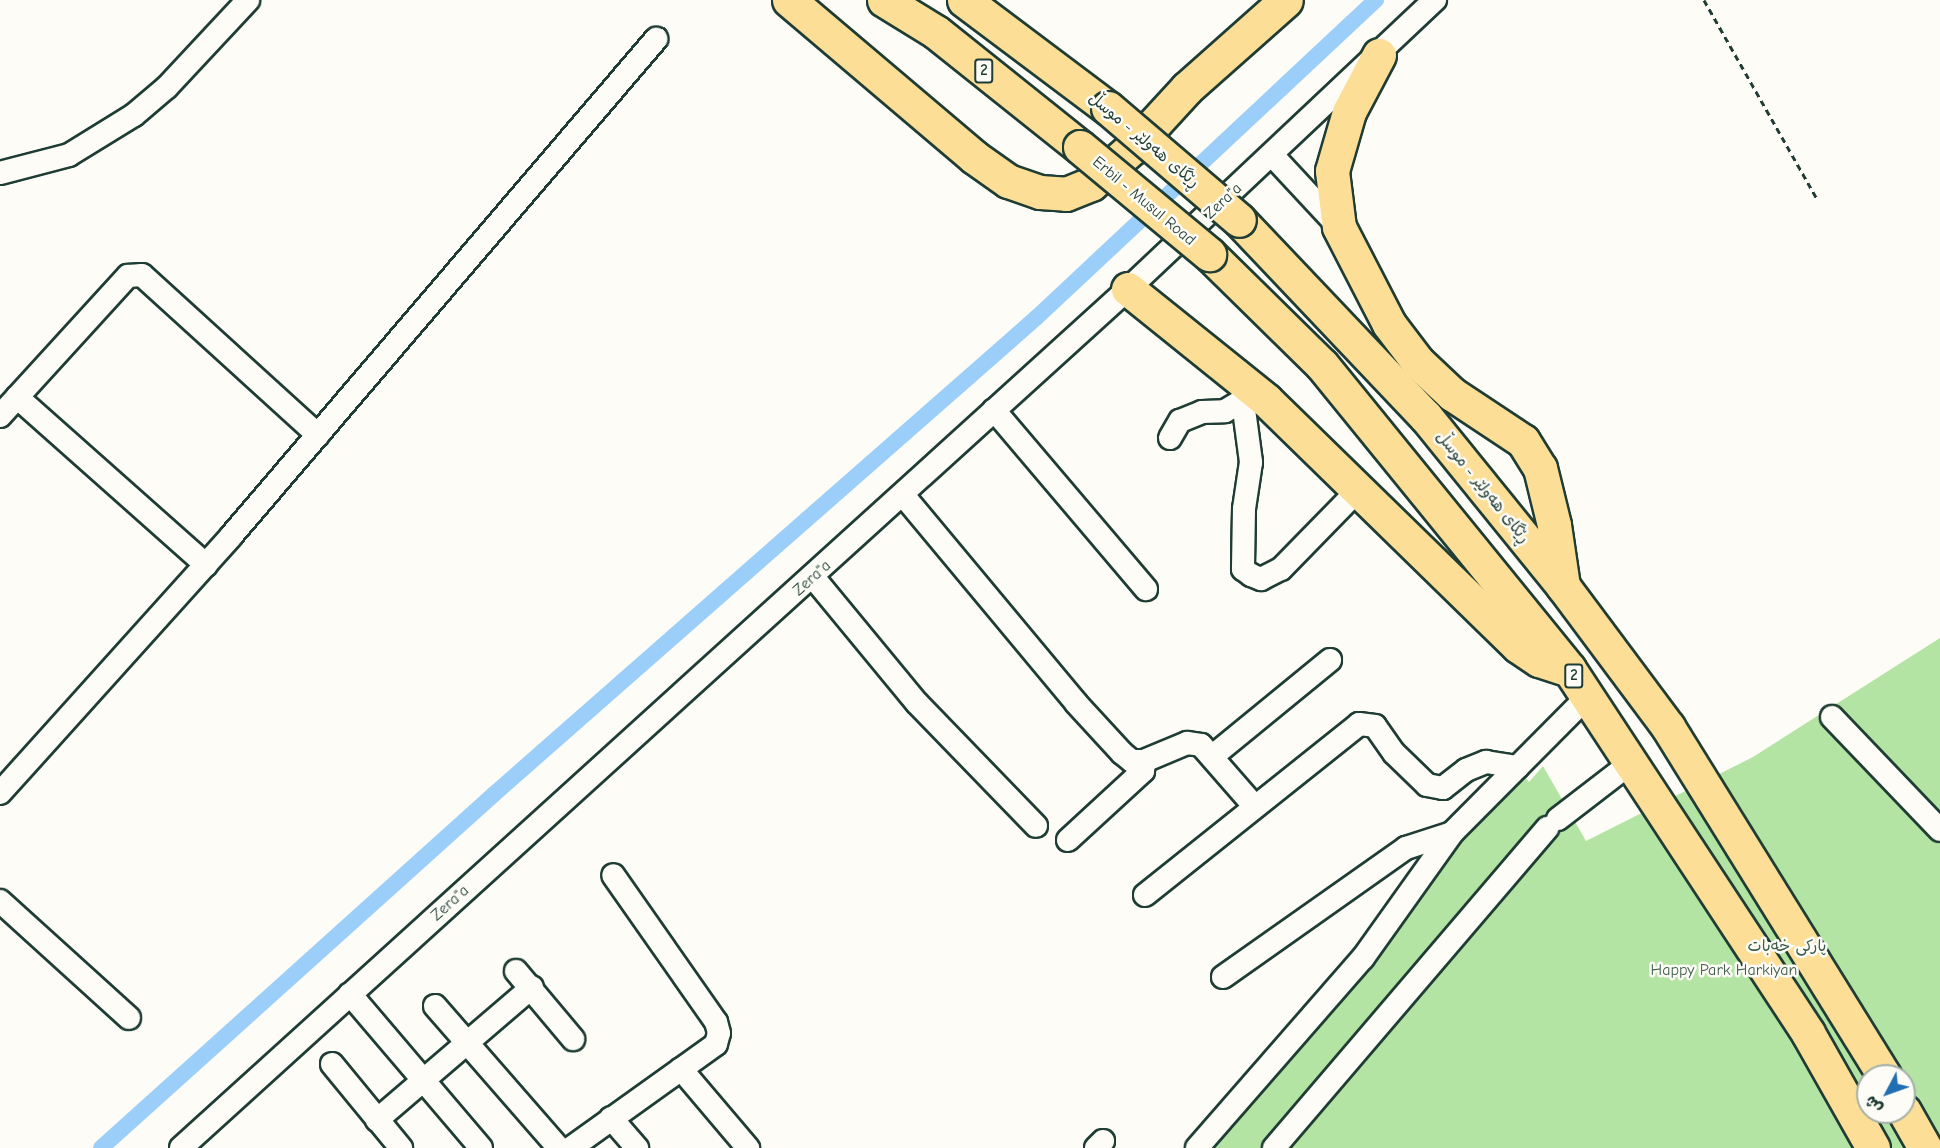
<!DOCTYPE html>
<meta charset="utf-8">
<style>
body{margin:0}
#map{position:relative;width:1940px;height:1148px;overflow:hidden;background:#fdfcf7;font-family:"Comic Neue","Playpen Sans Arabic",sans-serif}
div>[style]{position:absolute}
.green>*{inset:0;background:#b4e4a4}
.canal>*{height:16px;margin:-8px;padding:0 8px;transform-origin:8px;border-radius:8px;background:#9bcff9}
.path>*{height:3px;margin-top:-1.5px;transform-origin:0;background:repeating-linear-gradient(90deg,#1f3d34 0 6px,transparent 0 10.5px)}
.roads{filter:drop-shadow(2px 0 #1f3d34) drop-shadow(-2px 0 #1f3d34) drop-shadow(0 2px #1f3d34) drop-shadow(0 -2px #1f3d34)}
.minor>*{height:22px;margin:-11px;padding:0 11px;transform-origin:11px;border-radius:11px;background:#fdfcf7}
.highway>*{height:33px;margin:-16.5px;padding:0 16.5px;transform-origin:16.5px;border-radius:16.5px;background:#fcde96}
.bridges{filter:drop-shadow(2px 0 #1f3d34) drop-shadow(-2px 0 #1f3d34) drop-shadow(0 2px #1f3d34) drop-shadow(0 -2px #1f3d34)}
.highway-bridge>*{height:33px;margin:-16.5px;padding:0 16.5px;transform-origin:16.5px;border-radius:16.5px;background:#fcde96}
span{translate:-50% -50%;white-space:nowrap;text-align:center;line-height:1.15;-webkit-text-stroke:5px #fdfcf7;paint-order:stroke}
.shield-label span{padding:2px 4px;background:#fdfcf7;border:2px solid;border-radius:4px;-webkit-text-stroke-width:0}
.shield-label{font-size:15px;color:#1f3d34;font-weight:700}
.street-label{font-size:16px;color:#1f3d34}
.park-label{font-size:16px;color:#3d5e4a}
.north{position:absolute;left:1856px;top:1064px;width:60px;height:60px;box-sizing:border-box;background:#fdfcf7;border:2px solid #a4b0a9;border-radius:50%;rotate:229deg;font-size:16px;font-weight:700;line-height:24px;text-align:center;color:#1f3d34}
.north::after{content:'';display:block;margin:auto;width:21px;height:27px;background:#1f6fb2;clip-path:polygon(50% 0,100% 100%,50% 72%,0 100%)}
</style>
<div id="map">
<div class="green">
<i style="clip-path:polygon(evenodd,1940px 638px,1940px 1148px,1192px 1148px,1518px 767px,1529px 782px,1543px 766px,1586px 841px,1753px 757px,1940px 638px,1868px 1076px,1904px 1076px,1904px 1112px,1868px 1112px,1868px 1076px)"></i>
</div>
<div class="canal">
<i style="left:101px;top:1148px;width:528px;rotate:-42deg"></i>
<i style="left:493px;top:795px;width:723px;rotate:-41.3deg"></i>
<i style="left:1036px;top:318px;width:466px;rotate:-43.1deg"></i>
</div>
<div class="path">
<i style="left:1704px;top:0;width:229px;rotate:60.4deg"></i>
</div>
<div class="roads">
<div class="minor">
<i style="left:1273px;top:156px;width:97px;rotate:47.1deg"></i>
<i style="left:0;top:173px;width:71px;rotate:-14.6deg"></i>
<i style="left:69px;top:155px;width:76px;rotate:-31.6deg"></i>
<i style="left:134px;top:115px;width:43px;rotate:-40.3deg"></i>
<i style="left:167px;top:87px;width:119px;rotate:-47deg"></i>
<i style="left:17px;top:397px;width:253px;rotate:41.6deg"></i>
<i style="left:1243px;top:402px;width:61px;rotate:82.4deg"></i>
<i style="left:1251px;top:462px;width:48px;rotate:98.5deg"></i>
<i style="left:1244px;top:509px;width:60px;rotate:91deg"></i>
<i style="left:1243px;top:569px;width:10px;rotate:37deg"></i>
<i style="left:1251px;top:575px;width:11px;rotate:22deg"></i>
<i style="left:1261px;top:579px;width:22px;rotate:-27deg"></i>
<i style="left:1281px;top:569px;width:112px;rotate:-45.7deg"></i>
<i style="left:994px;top:410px;width:235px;rotate:49.7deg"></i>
<i style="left:0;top:416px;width:190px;rotate:-47.6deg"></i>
<i style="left:128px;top:276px;width:14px;rotate:-4deg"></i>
<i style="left:142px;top:275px;width:238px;rotate:42.3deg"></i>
<i style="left:1170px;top:438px;width:20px;rotate:-60deg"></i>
<i style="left:1180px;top:421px;width:24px;rotate:-22deg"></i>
<i style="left:1202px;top:412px;width:23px;rotate:-2deg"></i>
<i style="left:1225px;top:411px;width:33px;rotate:-31deg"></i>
<i style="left:903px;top:495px;width:271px;rotate:50.2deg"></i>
<i style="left:1076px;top:703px;width:68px;rotate:47.4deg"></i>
<i style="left:1122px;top:753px;width:13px;rotate:39deg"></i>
<i style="left:1132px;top:761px;width:12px"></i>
<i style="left:1144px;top:761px;width:47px;rotate:-22.7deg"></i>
<i style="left:1187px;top:743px;width:14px;rotate:8deg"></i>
<i style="left:1201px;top:745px;width:82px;rotate:48.9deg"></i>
<i style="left:813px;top:577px;width:163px;rotate:50.5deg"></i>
<i style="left:917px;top:703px;width:171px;rotate:45.9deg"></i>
<i style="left:1832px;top:717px;width:156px;rotate:46.3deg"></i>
<i style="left:1214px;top:755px;width:150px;rotate:-39.3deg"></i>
<i style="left:0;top:793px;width:347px;rotate:-48deg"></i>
<i style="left:232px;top:535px;width:653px;rotate:-49.47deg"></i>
<i style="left:1558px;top:819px;width:93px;rotate:-37.6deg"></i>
<i style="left:1068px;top:840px;width:102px;rotate:-42.6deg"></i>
<i style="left:1143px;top:771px;width:10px;rotate:-84deg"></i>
<i style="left:1145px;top:895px;width:274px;rotate:-38.6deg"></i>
<i style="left:1359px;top:724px;width:16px;rotate:7deg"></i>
<i style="left:1375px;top:726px;width:33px;rotate:55deg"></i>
<i style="left:1394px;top:753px;width:46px;rotate:44.1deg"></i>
<i style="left:1427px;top:785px;width:16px;rotate:11deg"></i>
<i style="left:1443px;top:788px;width:29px;rotate:-38deg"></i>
<i style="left:1466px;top:770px;width:22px;rotate:-22deg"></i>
<i style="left:1486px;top:762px;width:32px;rotate:9deg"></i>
<i style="left:0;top:901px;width:174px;rotate:42.2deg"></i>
<i style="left:516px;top:971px;width:89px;rotate:50deg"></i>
<i style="left:1223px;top:977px;width:224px;rotate:-35.2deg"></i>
<i style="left:1406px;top:848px;width:48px;rotate:-18.1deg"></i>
<i style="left:350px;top:994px;width:202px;rotate:49.6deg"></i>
<i style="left:435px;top:1006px;width:189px;rotate:48.9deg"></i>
<i style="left:332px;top:1064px;width:109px;rotate:50.6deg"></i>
<i style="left:681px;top:1069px;width:104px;rotate:49.7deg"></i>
<i style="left:611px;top:1118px;width:40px;rotate:49deg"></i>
<i style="left:377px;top:1120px;width:204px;rotate:-40.6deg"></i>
<i style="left:181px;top:1148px;width:1279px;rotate:-42.21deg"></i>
<i style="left:1128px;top:289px;width:422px;rotate:-43.3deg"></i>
<i style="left:571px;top:1148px;width:178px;rotate:-35.6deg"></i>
<i style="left:716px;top:1044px;width:11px;rotate:-75deg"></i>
<i style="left:719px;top:1033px;width:11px;rotate:-105deg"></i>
<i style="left:716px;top:1022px;width:179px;rotate:-125deg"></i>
<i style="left:1096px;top:1148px;width:10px;rotate:-45deg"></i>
<i style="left:1197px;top:1148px;width:252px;rotate:-48.9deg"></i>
<i style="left:1363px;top:958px;width:153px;rotate:-54.5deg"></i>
<i style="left:1452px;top:833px;width:193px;rotate:-45.2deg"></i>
<i style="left:1274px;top:1148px;width:421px;rotate:-49.5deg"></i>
</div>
<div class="highway">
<i style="left:789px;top:0;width:243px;rotate:40.3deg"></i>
<i style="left:974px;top:157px;width:42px;rotate:35.2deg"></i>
<i style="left:1008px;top:181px;width:34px;rotate:19deg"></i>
<i style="left:1040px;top:192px;width:26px;rotate:4deg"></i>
<i style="left:1066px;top:194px;width:27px;rotate:-22deg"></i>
<i style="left:1091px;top:184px;width:55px;rotate:-41.3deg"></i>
<i style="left:1132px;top:148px;width:81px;rotate:-47.5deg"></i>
<i style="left:1187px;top:88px;width:132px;rotate:-41.6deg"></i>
<i style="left:884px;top:0;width:61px;rotate:31.6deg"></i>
<i style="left:936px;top:32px;width:184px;rotate:38.6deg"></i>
<i style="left:964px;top:0;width:180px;rotate:36.9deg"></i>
<i style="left:1379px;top:55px;width:64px;rotate:117.8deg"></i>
<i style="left:1349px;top:112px;width:61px;rotate:106.1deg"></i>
<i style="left:1332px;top:171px;width:56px;rotate:82.9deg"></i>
<i style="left:1339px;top:227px;width:109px;rotate:62.7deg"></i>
<i style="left:1389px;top:324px;width:48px;rotate:52.7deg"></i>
<i style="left:1418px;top:362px;width:47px;rotate:43.3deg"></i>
<i style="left:1452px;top:394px;width:85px;rotate:33.5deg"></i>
<i style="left:1523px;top:441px;width:32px;rotate:58deg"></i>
<i style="left:1540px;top:468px;width:59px;rotate:76.2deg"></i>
<i style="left:1554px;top:525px;width:62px;rotate:81.6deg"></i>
<i style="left:1239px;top:220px;width:272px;rotate:46.5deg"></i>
<i style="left:1426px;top:417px;width:218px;rotate:51deg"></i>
<i style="left:1563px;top:586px;width:176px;rotate:53.3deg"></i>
<i style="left:1668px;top:727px;width:410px;rotate:58.2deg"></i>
<i style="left:1209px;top:254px;width:158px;rotate:44.5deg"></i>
<i style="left:1322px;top:365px;width:392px;rotate:50.9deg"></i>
<i style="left:1569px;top:669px;width:435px;rotate:56.7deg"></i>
<i style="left:1808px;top:1033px;width:132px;rotate:60.5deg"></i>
<i style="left:1128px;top:289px;width:177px;rotate:38.8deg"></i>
<i style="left:1266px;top:400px;width:352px;rotate:44.3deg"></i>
<i style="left:1518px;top:646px;width:25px;rotate:34deg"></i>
<i style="left:1539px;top:660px;width:25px;rotate:18deg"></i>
<i style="left:1904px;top:1111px;width:43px;rotate:60.4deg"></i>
</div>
</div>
<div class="bridges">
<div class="highway-bridge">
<i style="left:1108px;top:108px;width:172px;rotate:40.5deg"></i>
<i style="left:1080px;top:147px;width:168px;rotate:39.7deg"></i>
</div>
</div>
<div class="shield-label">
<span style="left:984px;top:71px">2</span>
<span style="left:1574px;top:676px">2</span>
</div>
<div class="street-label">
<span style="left:1144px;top:140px;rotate:40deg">ڕێگای هەولێر - موسڵ</span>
<span style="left:1144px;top:201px;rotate:40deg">Erbil - Musul Road</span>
<span style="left:1223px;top:201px;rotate:-43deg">Zera"a</span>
<span style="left:1483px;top:487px;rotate:51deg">ڕێگای هەولێر - موسڵ</span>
<span style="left:812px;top:578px;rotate:-42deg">Zera"a</span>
<span style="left:450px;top:903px;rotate:-42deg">Zera"a</span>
</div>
<div class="park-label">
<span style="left:1787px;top:946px">پارکی خەبات</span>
<span style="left:1724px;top:970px">Happy Park Harkiyan</span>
</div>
<div class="north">ش</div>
</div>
